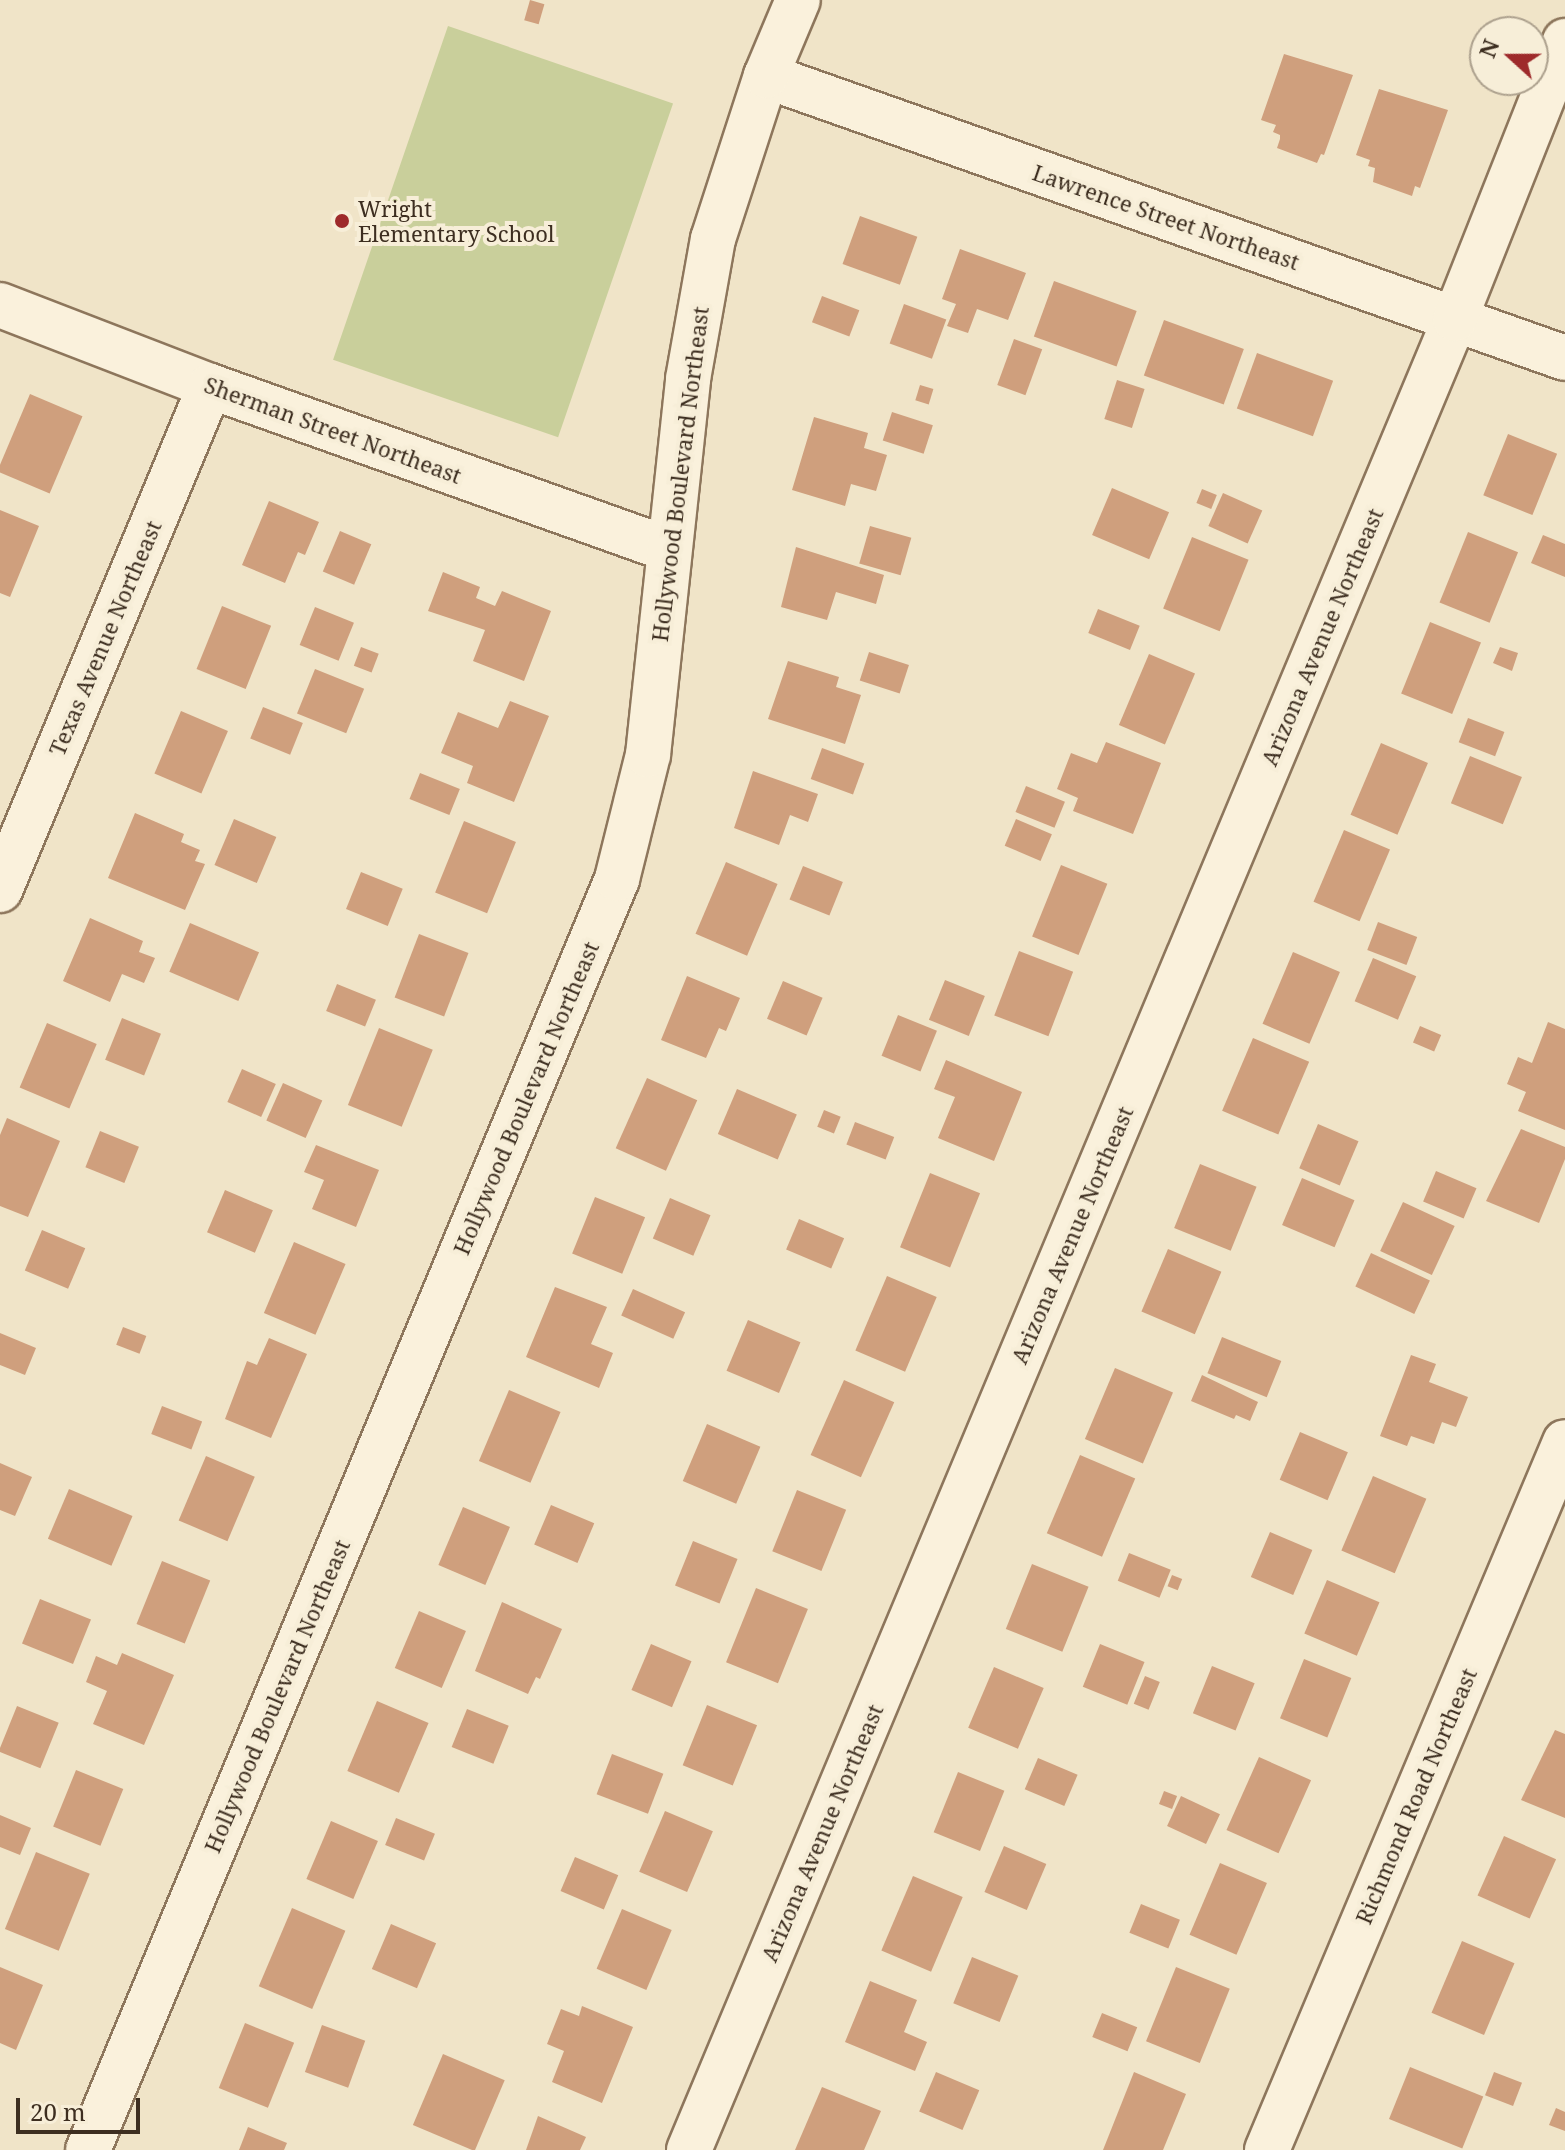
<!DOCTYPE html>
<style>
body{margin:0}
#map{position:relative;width:1565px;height:2150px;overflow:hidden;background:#f0e4c8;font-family:"Noto Serif",serif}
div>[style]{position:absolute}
.green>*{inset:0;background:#c9cf9b;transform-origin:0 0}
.building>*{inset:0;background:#cf9f7d;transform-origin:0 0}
.roads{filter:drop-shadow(2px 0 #8d765c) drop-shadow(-2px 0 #8d765c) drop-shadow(0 2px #8d765c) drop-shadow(0 -2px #8d765c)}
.minor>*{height:44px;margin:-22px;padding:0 22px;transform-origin:22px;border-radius:22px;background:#faf1dc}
.dots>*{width:22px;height:22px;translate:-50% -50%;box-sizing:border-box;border:4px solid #f7eed8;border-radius:50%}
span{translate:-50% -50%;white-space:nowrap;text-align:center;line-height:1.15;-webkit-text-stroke:8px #f7eed8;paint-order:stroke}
.poi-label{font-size:22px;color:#3d2e20}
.left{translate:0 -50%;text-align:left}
.street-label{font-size:22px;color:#3d2e20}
.north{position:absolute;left:1469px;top:16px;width:80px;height:80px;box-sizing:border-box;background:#f7eed8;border:2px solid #ada18e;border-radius:50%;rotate:291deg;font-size:22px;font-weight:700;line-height:32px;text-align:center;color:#3d2e20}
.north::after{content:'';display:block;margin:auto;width:28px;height:36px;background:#9e2a2b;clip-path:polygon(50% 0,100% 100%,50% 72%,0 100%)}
.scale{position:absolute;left:16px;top:2098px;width:124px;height:36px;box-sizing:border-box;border:4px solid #3d2e20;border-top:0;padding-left:10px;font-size:24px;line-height:28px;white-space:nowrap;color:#3d2e20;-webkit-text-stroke:6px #f7eed8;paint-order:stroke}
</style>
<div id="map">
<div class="green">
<i style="left:448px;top:26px;width:238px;height:353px;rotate:19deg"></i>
</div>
<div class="building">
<i style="left:530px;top:0;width:15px;height:21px;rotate:16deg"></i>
<i style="clip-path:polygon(1284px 54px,1353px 75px,1324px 155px,1321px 154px,1317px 163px,1277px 148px,1280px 139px,1280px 135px,1273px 132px,1276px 125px,1261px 120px)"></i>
<i style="clip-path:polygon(1379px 89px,1448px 110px,1420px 188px,1415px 186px,1412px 196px,1373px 182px,1375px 168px,1368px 166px,1370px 160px,1356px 155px)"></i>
<i style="left:860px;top:216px;width:61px;height:51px;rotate:20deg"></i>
<i style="clip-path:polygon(960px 249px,1026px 273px,1008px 320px,977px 309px,968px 333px,947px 326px,956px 304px,942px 299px)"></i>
<i style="left:1054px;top:281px;width:88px;height:59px;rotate:20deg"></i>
<i style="left:822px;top:296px;width:40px;height:28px;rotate:21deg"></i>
<i style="left:904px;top:304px;width:45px;height:42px;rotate:20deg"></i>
<i style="left:1164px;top:320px;width:85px;height:59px;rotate:20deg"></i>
<i style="left:1014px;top:339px;width:30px;height:49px;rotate:20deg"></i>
<i style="left:1257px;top:353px;width:81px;height:59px;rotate:20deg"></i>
<i style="left:1117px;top:380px;width:29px;height:41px;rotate:18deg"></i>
<i style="left:920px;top:385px;width:14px;height:16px;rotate:17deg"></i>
<i style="left:30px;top:394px;width:57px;height:84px;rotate:23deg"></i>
<i style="left:892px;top:412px;width:43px;height:30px;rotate:18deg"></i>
<i style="clip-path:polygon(814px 417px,868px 433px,864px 448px,887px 455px,876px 491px,851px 484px,845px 506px,792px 490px)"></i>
<i style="left:1508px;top:434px;width:53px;height:66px;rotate:22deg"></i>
<i style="left:1112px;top:488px;width:62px;height:51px;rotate:23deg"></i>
<i style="left:1202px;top:489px;width:16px;height:15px;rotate:22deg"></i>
<i style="left:1223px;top:493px;width:43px;height:36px;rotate:24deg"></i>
<i style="clip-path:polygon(269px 501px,319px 522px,305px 555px,298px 552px,285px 583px,242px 565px)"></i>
<i style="clip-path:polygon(0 510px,39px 526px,10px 597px,0 593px)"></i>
<i style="left:870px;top:526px;width:43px;height:39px;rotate:16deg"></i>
<i style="left:340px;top:531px;width:34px;height:44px;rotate:23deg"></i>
<i style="left:1468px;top:532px;width:54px;height:76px;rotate:22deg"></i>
<i style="clip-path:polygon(1543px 535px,1565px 544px,1565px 577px,1531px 563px)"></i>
<i style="left:1192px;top:537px;width:61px;height:77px;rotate:22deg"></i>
<i style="clip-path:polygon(796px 547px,884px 575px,876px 604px,836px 592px,827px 620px,781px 607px)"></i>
<i style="clip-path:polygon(443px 572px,480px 587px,476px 598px,495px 606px,502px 591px,551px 611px,524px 681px,473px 661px,485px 630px,428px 611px)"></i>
<i style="left:222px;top:606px;width:53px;height:68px;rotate:22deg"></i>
<i style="left:315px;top:607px;width:42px;height:41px;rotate:22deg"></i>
<i style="left:1098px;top:609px;width:45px;height:26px;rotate:22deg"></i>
<i style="left:1430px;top:622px;width:55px;height:77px;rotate:22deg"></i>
<i style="left:361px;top:647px;width:19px;height:20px;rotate:21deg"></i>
<i style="clip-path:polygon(1500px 647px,1518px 653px,1512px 671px,1493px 663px)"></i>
<i style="left:869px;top:652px;width:42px;height:30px;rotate:18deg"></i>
<i style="left:1149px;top:654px;width:50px;height:77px;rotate:23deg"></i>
<i style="clip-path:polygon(788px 661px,839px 677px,836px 687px,861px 695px,845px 744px,768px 719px)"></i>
<i style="left:315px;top:669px;width:53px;height:48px;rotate:22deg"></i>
<i style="clip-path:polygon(510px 701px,549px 716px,514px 802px,467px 783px,473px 766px,441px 753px,458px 712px,498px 728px)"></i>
<i style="left:263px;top:707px;width:43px;height:34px;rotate:22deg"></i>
<i style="left:181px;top:711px;width:51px;height:68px;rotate:23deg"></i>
<i style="left:1468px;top:718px;width:39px;height:26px;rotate:21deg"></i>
<i style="clip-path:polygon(1106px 742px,1161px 763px,1133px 834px,1073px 811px,1078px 798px,1057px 789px,1071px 753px,1097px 763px)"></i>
<i style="left:1381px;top:743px;width:51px;height:78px;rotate:23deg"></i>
<i style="left:822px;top:748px;width:45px;height:33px;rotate:20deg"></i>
<i style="left:1470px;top:756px;width:56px;height:51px;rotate:22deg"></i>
<i style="clip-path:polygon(753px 771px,818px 794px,808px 822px,790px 815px,779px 845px,734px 828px)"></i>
<i style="left:420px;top:773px;width:43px;height:28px;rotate:22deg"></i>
<i style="left:1026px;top:786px;width:42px;height:28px;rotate:22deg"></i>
<i style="clip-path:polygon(135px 813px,184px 834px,181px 842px,200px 850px,195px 861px,205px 864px,185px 910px,108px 878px)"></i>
<i style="left:234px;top:819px;width:46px;height:50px;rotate:23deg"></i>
<i style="left:1016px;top:819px;width:39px;height:29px;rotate:23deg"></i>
<i style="left:464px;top:821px;width:56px;height:77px;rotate:22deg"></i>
<i style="left:1344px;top:830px;width:50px;height:78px;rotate:23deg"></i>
<i style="left:726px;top:862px;width:56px;height:78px;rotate:23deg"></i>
<i style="left:1061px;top:865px;width:50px;height:77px;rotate:22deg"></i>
<i style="left:803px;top:866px;width:43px;height:36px;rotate:22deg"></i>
<i style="left:361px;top:872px;width:45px;height:40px;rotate:22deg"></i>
<i style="clip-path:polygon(90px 918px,143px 941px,139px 952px,155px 958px,144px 983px,122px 974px,110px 1002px,63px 981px)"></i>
<i style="left:1378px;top:922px;width:42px;height:30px;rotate:21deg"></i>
<i style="left:190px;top:923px;width:75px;height:53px;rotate:23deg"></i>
<i style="left:419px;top:934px;width:53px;height:68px;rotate:21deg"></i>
<i style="left:1019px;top:951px;width:58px;height:69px;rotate:21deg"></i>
<i style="left:1293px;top:952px;width:51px;height:78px;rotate:23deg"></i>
<i style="left:1373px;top:958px;width:47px;height:47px;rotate:23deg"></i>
<i style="clip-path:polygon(687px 976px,740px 998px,726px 1031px,719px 1028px,706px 1058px,661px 1040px)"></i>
<i style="left:945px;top:980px;width:43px;height:43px;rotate:22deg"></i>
<i style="left:783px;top:981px;width:43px;height:41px;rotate:23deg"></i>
<i style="left:337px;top:984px;width:42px;height:29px;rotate:22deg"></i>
<i style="left:898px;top:1015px;width:42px;height:44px;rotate:22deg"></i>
<i style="left:122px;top:1018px;width:42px;height:45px;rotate:22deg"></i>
<i style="clip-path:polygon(1548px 1022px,1565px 1029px,1565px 1130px,1518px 1111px,1526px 1092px,1507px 1084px,1518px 1057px,1532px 1063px)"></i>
<i style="left:47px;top:1023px;width:54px;height:70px;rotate:23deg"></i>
<i style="left:1420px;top:1026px;width:23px;height:18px;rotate:23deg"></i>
<i style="left:379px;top:1028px;width:58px;height:83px;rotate:22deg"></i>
<i style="left:1253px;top:1038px;width:61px;height:79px;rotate:23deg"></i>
<i style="clip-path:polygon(946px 1060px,1022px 1092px,994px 1161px,938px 1138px,955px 1097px,934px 1089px)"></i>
<i style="left:242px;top:1069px;width:37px;height:36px;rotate:24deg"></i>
<i style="left:647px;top:1078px;width:55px;height:77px;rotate:24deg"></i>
<i style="left:283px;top:1083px;width:43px;height:41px;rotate:24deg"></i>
<i style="left:737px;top:1089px;width:65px;height:49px;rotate:23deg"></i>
<i style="left:824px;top:1110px;width:18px;height:18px;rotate:22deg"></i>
<i style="clip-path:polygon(7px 1118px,60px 1141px,28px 1217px,0 1206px,0 1135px)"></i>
<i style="left:855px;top:1122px;width:42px;height:24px;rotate:21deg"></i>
<i style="left:1318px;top:1124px;width:44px;height:48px;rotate:23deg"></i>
<i style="clip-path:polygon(1521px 1129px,1565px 1147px,1565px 1159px,1539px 1223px,1486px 1201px)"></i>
<i style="left:100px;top:1131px;width:42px;height:39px;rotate:22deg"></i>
<i style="clip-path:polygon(316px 1145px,379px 1170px,356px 1227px,312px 1209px,324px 1180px,304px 1172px)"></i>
<i style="left:1200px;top:1164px;width:61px;height:69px;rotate:22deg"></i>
<i style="left:1436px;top:1171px;width:44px;height:33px;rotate:23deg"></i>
<i style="left:930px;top:1173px;width:54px;height:80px;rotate:22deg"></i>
<i style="left:1302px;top:1178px;width:57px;height:51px;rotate:23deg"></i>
<i style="left:225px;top:1190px;width:52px;height:46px;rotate:23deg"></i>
<i style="left:595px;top:1197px;width:54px;height:61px;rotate:22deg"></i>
<i style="left:670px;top:1198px;width:44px;height:44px;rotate:23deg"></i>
<i style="left:1403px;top:1202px;width:57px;height:54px;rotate:25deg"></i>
<i style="left:799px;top:1219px;width:49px;height:33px;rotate:23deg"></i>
<i style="left:42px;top:1230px;width:47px;height:44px;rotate:23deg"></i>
<i style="left:294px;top:1242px;width:56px;height:77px;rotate:23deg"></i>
<i style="left:1168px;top:1249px;width:58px;height:68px;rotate:23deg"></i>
<i style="left:1371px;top:1253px;width:65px;height:37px;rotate:25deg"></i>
<i style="left:887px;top:1276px;width:54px;height:81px;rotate:23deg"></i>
<i style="clip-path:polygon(555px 1287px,607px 1307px,591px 1344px,613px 1353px,599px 1388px,526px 1357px)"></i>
<i style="left:633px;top:1289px;width:57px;height:29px;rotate:24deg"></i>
<i style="left:748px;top:1320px;width:57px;height:55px;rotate:23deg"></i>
<i style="left:123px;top:1327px;width:25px;height:19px;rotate:21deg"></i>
<i style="clip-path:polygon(0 1333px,36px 1348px,25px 1375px,0 1365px)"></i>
<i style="left:1222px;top:1337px;width:64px;height:39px;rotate:22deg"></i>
<i style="clip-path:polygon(269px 1338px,307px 1354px,271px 1438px,225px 1419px,247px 1361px,257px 1365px)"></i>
<i style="clip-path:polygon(1411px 1355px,1436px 1364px,1429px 1382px,1468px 1397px,1456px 1427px,1442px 1422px,1434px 1444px,1411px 1436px,1407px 1446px,1380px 1436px)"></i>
<i style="left:1115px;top:1368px;width:63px;height:77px;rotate:23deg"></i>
<i style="clip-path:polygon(1202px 1375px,1258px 1402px,1250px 1421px,1236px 1415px,1234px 1419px,1191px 1401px)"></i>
<i style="left:844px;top:1380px;width:55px;height:82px;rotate:24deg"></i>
<i style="left:509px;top:1390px;width:56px;height:77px;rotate:23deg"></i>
<i style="left:162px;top:1406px;width:43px;height:30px;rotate:21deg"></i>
<i style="left:707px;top:1424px;width:58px;height:62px;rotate:23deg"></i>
<i style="left:1300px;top:1432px;width:52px;height:52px;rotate:23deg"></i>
<i style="left:1080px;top:1455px;width:60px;height:85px;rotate:23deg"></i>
<i style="left:206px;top:1456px;width:53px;height:70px;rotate:23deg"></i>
<i style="clip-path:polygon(0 1463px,32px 1477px,15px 1516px,0 1510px)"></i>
<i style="left:1373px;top:1476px;width:58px;height:81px;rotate:23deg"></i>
<i style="left:69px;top:1489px;width:69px;height:54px;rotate:23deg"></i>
<i style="left:797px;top:1490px;width:53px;height:66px;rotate:22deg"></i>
<i style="left:551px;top:1505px;width:47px;height:43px;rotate:23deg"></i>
<i style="left:463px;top:1507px;width:51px;height:63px;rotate:23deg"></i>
<i style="left:1270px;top:1532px;width:46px;height:49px;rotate:23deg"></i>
<i style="left:693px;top:1541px;width:48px;height:48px;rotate:22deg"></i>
<i style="left:1129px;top:1553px;width:45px;height:30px;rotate:22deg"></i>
<i style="left:162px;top:1561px;width:52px;height:68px;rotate:22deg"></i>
<i style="left:1032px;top:1564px;width:61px;height:70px;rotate:22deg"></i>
<i style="left:1172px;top:1575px;width:11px;height:12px;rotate:22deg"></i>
<i style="left:1327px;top:1580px;width:57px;height:58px;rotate:23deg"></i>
<i style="left:756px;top:1588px;width:56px;height:80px;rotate:22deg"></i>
<i style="left:40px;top:1599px;width:55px;height:48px;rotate:22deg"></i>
<i style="clip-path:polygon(502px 1602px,562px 1629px,540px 1679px,536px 1677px,528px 1694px,475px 1671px)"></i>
<i style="left:419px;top:1611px;width:51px;height:62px;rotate:23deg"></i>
<i style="left:651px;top:1644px;width:44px;height:50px;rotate:23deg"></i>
<i style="left:1100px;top:1644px;width:48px;height:46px;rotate:22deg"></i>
<i style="clip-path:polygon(122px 1653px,174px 1675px,144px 1745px,93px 1724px,107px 1691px,86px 1682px,96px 1656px,117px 1665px)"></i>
<i style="left:1304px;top:1659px;width:51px;height:64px;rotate:22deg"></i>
<i style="left:1212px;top:1666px;width:46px;height:51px;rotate:22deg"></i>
<i style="left:994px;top:1667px;width:54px;height:66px;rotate:23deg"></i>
<i style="left:1145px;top:1676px;width:16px;height:30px;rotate:22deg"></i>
<i style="left:377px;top:1701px;width:56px;height:76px;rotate:23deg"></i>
<i style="left:707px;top:1705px;width:54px;height:65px;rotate:22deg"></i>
<i style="left:17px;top:1706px;width:45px;height:49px;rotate:22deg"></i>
<i style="left:467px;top:1709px;width:45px;height:41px;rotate:22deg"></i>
<i style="clip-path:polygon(1555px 1730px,1565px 1734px,1565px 1818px,1521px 1800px)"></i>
<i style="left:612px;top:1754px;width:55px;height:43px;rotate:21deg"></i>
<i style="left:1259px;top:1757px;width:57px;height:80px;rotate:24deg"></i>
<i style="left:1038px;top:1758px;width:43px;height:34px;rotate:23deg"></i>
<i style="left:76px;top:1770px;width:51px;height:61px;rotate:22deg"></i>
<i style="left:958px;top:1772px;width:50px;height:65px;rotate:22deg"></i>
<i style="left:1164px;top:1791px;width:14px;height:14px;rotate:21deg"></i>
<i style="left:1181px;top:1796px;width:43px;height:33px;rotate:25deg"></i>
<i style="left:665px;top:1811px;width:52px;height:66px;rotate:23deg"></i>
<i style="clip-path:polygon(0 1815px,31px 1828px,20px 1855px,0 1847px)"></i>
<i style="left:396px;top:1818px;width:42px;height:29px;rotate:22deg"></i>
<i style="left:331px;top:1821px;width:51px;height:63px;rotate:23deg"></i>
<i style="left:1504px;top:1836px;width:57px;height:65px;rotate:24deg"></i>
<i style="left:1004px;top:1846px;width:46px;height:50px;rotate:23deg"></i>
<i style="left:36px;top:1852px;width:58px;height:83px;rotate:22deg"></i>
<i style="left:575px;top:1857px;width:47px;height:37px;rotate:23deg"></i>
<i style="left:1220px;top:1863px;width:51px;height:78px;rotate:23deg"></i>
<i style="left:913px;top:1876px;width:54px;height:81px;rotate:23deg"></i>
<i style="left:1141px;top:1904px;width:42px;height:31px;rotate:22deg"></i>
<i style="left:292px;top:1908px;width:58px;height:85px;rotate:23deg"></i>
<i style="left:622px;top:1909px;width:54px;height:65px;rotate:23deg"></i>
<i style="left:391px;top:1924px;width:49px;height:49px;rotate:23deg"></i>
<i style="left:1462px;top:1941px;width:57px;height:78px;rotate:23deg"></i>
<i style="left:972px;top:1957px;width:50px;height:50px;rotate:22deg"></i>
<i style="clip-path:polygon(0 1967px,43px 1985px,16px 2050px,0 2043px)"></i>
<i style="left:1176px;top:1967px;width:58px;height:80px;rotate:22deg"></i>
<i style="clip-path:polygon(870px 1981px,917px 2000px,904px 2032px,927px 2042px,915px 2071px,845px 2042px)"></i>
<i style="clip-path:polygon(582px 2006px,633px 2027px,602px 2103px,552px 2082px,564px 2051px,547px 2044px,561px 2009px,579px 2016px)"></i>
<i style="left:1102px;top:2013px;width:38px;height:26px;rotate:22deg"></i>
<i style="left:245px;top:2023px;width:53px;height:70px;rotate:22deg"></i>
<i style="left:322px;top:2025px;width:46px;height:50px;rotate:20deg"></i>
<i style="left:443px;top:2054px;width:67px;height:77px;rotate:23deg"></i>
<i style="left:1410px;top:2067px;width:79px;height:56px;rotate:22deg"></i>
<i style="left:936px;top:2072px;width:47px;height:43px;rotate:23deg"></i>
<i style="clip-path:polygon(1134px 2072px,1186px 2094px,1163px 2150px,1103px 2150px)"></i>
<i style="left:1494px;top:2072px;width:30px;height:25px;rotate:21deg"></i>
<i style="clip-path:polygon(822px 2087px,881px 2111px,864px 2150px,795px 2150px)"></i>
<i style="clip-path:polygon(1556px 2108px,1565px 2112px,1565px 2131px,1549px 2125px)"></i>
<i style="clip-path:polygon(538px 2116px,586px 2137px,580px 2150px,526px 2150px)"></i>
<i style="clip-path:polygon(248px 2127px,287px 2143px,284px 2150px,239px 2150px)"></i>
</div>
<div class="roads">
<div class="minor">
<i style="left:766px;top:76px;width:847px;rotate:19.44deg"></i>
<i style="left:0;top:305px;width:225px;rotate:21.1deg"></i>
<i style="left:210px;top:386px;width:487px;rotate:19.6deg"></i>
<i style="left:0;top:890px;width:546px;rotate:-67.38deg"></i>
<i style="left:88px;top:2150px;width:1377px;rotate:-67.4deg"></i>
<i style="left:617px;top:879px;width:128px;rotate:-76deg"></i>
<i style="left:648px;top:755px;width:378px;rotate:-83.9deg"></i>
<i style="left:688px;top:379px;width:142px;rotate:-79.9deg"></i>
<i style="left:713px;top:239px;width:171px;rotate:-72deg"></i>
<i style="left:766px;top:76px;width:82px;rotate:-67.2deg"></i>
<i style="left:689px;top:2150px;width:1985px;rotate:-67.3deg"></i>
<i style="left:1455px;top:319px;width:299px;rotate:-68.4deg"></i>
<i style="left:1267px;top:2150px;width:768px;rotate:-67.17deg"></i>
</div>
</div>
<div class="dots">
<i style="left:342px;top:221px;background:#9e2a2b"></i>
</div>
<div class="poi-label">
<span class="left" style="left:358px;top:221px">Wright<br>Elementary School</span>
</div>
<div class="street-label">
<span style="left:1166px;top:217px;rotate:19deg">Lawrence Street Northeast</span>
<span style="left:333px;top:430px;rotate:20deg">Sherman Street Northeast</span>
<span style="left:680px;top:474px;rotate:-83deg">Hollywood Boulevard Northeast</span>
<span style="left:1322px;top:637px;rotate:-67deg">Arizona Avenue Northeast</span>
<span style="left:105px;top:638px;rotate:-67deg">Texas Avenue Northeast</span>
<span style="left:526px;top:1098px;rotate:-67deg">Hollywood Boulevard Northeast</span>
<span style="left:1072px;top:1235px;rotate:-67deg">Arizona Avenue Northeast</span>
<span style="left:277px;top:1696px;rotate:-67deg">Hollywood Boulevard Northeast</span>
<span style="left:1416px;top:1796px;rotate:-67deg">Richmond Road Northeast</span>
<span style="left:822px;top:1833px;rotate:-67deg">Arizona Avenue Northeast</span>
</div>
<div class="north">N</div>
<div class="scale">20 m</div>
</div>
